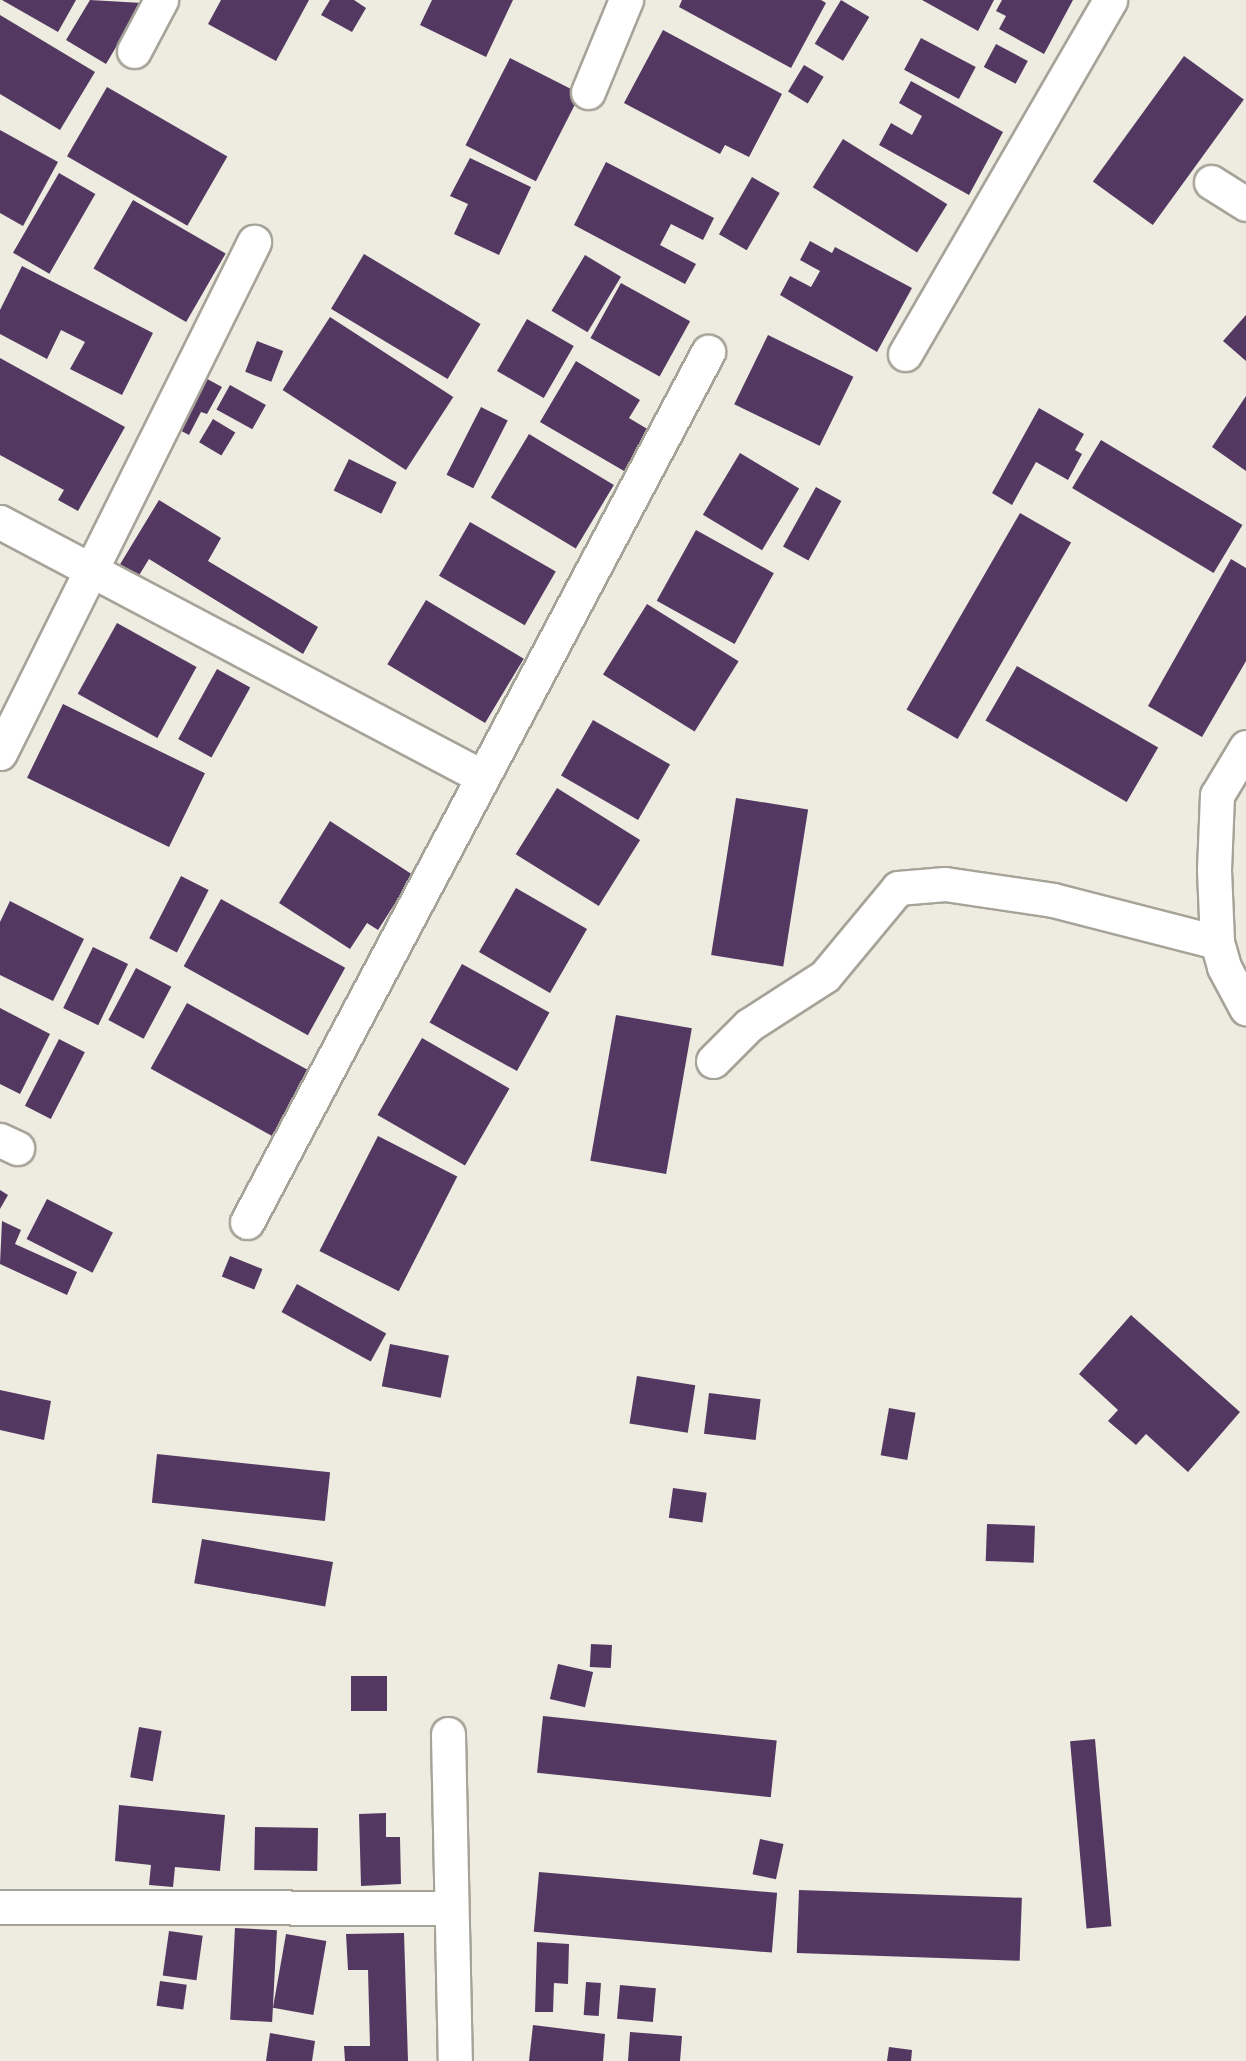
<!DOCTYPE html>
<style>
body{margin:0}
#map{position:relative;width:1246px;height:2061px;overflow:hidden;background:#eeebe0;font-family:Bitter,serif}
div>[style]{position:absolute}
.building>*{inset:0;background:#533961;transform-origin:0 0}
.roads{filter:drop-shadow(2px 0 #a6a398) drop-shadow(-2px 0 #a6a398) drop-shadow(0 2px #a6a398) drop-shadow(0 -2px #a6a398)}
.minor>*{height:33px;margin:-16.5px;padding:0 16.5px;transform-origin:16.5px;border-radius:16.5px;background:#fff}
span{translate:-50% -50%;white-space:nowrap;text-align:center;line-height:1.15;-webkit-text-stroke:6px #fff;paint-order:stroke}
</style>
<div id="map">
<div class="building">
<i style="clip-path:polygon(2px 0,76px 0,58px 32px)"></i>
<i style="clip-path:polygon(90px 0,142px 3px,106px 64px,66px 40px)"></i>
<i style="clip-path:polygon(221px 0,309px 0,276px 61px,208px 24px)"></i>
<i style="clip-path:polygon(330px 0,354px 0,366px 8px,352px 32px,321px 15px)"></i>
<i style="clip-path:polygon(432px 0,513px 0,486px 57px,420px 25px)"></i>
<i style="clip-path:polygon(682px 0,821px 0,826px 3px,791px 68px,679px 7px)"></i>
<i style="left:841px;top:0;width:33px;height:51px;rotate:31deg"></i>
<i style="clip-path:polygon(922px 0,994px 0,978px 31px)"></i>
<i style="clip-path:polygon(1002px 0,1073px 0,1044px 54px,999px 29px,1006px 16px,996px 11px)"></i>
<i style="clip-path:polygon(0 15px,95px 72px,60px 130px,0 94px)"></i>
<i style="clip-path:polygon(663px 30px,782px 94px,749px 157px,725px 145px,720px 154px,624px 103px)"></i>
<i style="left:921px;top:38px;width:62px;height:36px;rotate:28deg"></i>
<i style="left:996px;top:44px;width:36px;height:26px;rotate:28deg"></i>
<i style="left:1184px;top:56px;width:74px;height:155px;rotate:36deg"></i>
<i style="left:510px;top:58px;width:79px;height:98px;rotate:27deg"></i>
<i style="left:804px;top:65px;width:23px;height:31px;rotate:31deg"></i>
<i style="clip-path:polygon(911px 81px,1003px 132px,969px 195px,879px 145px,891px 123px,912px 135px,922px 116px,899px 103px)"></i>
<i style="left:107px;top:87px;width:139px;height:80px;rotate:30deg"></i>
<i style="clip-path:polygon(0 130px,58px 162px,23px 226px,0 213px)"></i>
<i style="left:843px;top:139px;width:123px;height:57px;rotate:32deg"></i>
<i style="clip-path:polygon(470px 158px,531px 187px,499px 255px,454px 234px,468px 204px,450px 196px)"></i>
<i style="clip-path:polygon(606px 162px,714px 218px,703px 240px,671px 224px,660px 245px,696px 264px,685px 284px,574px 225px)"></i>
<i style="left:59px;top:173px;width:42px;height:92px;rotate:30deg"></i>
<i style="left:752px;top:177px;width:32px;height:66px;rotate:30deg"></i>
<i style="left:133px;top:200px;width:107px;height:79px;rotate:30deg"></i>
<i style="clip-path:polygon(810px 241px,832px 253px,835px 247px,912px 288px,877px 352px,780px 295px,790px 276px,811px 287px,820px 271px,800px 260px)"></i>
<i style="left:364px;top:254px;width:136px;height:64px;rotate:31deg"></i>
<i style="left:585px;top:255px;width:42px;height:65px;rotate:31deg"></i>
<i style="clip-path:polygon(22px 266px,153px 333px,122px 395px,70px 369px,85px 342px,61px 330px,47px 359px,0 334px,0 310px)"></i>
<i style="left:621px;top:283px;width:79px;height:63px;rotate:29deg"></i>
<i style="clip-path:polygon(1246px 315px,1246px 361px,1223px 341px)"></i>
<i style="left:330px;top:317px;width:147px;height:87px;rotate:33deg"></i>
<i style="left:527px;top:319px;width:54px;height:60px;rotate:30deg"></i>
<i style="left:768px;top:335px;width:95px;height:77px;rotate:26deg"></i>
<i style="left:257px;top:341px;width:28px;height:33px;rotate:21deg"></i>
<i style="clip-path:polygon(0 358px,125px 427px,78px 511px,58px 500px,64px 490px,0 455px)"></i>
<i style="clip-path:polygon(576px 361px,640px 400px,629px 418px,649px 430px,624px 471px,540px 422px)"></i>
<i style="clip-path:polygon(200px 375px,222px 387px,207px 414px,201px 412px,189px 435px,172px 426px)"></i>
<i style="left:230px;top:385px;width:41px;height:28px;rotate:29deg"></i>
<i style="clip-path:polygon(1246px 396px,1246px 471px,1212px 447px)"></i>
<i style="left:481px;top:407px;width:30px;height:76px;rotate:27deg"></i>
<i style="clip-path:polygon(1039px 408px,1084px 434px,1075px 450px,1082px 454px,1068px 480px,1036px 462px,1012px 505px,992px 493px)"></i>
<i style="left:213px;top:419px;width:26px;height:27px;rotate:31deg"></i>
<i style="left:529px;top:434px;width:99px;height:74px;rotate:31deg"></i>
<i style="left:1101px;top:440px;width:165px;height:56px;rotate:31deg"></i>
<i style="left:740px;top:453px;width:69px;height:72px;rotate:31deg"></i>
<i style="left:349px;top:459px;width:53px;height:35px;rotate:26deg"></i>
<i style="left:816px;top:487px;width:29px;height:68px;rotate:29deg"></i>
<i style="clip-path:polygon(159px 500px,221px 538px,208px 561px,318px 627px,303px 654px,149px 559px,138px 577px,119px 566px)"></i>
<i style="left:1020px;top:513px;width:59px;height:227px;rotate:30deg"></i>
<i style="left:470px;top:522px;width:99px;height:62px;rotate:30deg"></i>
<i style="left:696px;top:530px;width:89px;height:81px;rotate:29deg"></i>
<i style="clip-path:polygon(1231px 559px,1246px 568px,1246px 661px,1202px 737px,1148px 706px)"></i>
<i style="left:426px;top:600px;width:114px;height:75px;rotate:31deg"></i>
<i style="left:647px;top:604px;width:108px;height:83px;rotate:32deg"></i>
<i style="left:117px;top:623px;width:91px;height:81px;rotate:29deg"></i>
<i style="left:1017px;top:666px;width:163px;height:63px;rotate:30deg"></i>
<i style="left:217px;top:669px;width:38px;height:80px;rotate:29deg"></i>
<i style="left:63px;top:704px;width:158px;height:82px;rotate:26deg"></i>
<i style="left:593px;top:720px;width:89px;height:64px;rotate:30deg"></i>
<i style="left:557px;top:788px;width:98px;height:78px;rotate:32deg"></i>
<i style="left:736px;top:798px;width:73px;height:159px;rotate:9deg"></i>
<i style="clip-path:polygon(330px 821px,413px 875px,378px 930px,367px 923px,350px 949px,279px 903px)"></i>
<i style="left:181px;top:876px;width:31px;height:70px;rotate:27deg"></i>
<i style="left:516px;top:888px;width:82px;height:74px;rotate:30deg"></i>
<i style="left:221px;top:899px;width:142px;height:77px;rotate:29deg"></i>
<i style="clip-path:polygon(10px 901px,84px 939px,53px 1001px,0 975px,0 922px)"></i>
<i style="left:93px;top:947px;width:39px;height:68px;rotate:26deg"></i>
<i style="left:462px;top:964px;width:100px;height:67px;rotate:29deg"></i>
<i style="left:136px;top:968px;width:40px;height:59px;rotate:28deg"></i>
<i style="left:187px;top:1003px;width:145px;height:75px;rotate:29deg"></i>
<i style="clip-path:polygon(0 1008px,50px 1034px,20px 1094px,0 1084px)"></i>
<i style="left:616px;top:1015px;width:77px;height:148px;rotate:10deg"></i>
<i style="left:422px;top:1038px;width:101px;height:89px;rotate:30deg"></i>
<i style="left:59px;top:1039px;width:29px;height:75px;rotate:27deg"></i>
<i style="left:378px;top:1136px;width:89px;height:129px;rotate:27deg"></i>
<i style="clip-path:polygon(0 1190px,8px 1195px,0 1209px)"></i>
<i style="left:47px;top:1199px;width:74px;height:45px;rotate:27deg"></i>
<i style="clip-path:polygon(2px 1221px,21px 1230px,15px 1244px,77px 1272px,67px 1295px,0 1264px)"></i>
<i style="left:230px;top:1256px;width:35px;height:22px;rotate:22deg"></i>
<i style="left:297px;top:1284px;width:102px;height:32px;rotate:29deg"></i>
<i style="clip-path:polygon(1131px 1315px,1240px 1412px,1188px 1472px,1146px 1434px,1136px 1445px,1108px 1421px,1118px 1410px,1079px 1374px)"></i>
<i style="left:390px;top:1344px;width:60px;height:43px;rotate:11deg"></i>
<i style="left:637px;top:1376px;width:59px;height:48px;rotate:9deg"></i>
<i style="clip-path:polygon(0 1390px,51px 1401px,44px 1440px,0 1430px)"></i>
<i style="left:709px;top:1393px;width:52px;height:41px;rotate:7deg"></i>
<i style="left:889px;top:1408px;width:27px;height:48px;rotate:10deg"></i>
<i style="left:157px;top:1454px;width:174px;height:49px;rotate:6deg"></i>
<i style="left:673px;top:1488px;width:34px;height:30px;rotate:8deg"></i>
<i style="left:987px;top:1524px;width:48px;height:37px;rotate:2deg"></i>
<i style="left:202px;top:1539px;width:133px;height:45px;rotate:10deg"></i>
<i style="left:591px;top:1644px;width:21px;height:23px;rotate:3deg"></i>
<i style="left:558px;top:1664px;width:36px;height:36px;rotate:13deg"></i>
<i style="left:351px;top:1676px;width:36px;height:35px"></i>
<i style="left:543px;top:1716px;width:235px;height:57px;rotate:6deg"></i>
<i style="left:139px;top:1727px;width:23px;height:51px;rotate:10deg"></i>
<i style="left:1095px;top:1739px;width:188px;height:25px;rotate:85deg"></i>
<i style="clip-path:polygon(119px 1805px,225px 1815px,220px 1871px,175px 1867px,173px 1887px,149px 1885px,151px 1865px,115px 1861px)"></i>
<i style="clip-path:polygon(386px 1813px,386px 1837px,400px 1837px,401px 1884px,361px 1886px,359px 1814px)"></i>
<i style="left:255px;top:1827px;width:63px;height:43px;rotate:1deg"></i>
<i style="left:760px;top:1839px;width:24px;height:36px;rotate:12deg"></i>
<i style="left:539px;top:1872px;width:239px;height:60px;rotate:5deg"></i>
<i style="left:799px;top:1890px;width:223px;height:63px;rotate:2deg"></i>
<i style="left:235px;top:1928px;width:42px;height:92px;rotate:3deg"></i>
<i style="left:169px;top:1931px;width:34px;height:45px;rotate:8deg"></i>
<i style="clip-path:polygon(404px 1933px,408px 2061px,345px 2061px,344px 2046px,370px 2046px,368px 1970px,348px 1970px,346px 1934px)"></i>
<i style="left:286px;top:1934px;width:41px;height:75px;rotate:10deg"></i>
<i style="clip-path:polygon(537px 1942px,569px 1944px,568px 1984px,554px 1983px,553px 2012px,535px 2012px)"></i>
<i style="left:160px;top:1981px;width:27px;height:25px;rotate:8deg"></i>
<i style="left:586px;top:1982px;width:15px;height:33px;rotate:4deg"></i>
<i style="left:620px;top:1985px;width:36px;height:34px;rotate:5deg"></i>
<i style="clip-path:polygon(533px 2025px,605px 2034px,603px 2061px,529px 2061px)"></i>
<i style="clip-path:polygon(630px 2032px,682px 2036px,680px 2061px,628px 2061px)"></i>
<i style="clip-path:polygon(270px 2033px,315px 2041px,312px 2061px,266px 2061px)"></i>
<i style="clip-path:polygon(889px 2047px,912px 2050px,911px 2061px,887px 2061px)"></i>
</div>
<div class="roads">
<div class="minor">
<i style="left:134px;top:51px;width:58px;rotate:-62.1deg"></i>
<i style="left:588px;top:92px;width:100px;rotate:-67.6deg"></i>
<i style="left:1211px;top:182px;width:41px;rotate:32.2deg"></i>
<i style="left:905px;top:354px;width:409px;rotate:-59.9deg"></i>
<i style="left:0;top:522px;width:544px;rotate:27.84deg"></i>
<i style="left:1246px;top:747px;width:56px;rotate:121.1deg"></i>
<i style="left:1217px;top:795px;width:75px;rotate:92.3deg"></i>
<i style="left:1214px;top:870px;width:72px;rotate:87.6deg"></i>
<i style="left:1217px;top:942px;width:26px;rotate:74deg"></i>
<i style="left:1224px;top:967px;width:47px;rotate:61.8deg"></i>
<i style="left:0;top:753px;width:571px;rotate:-63.57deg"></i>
<i style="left:713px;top:1061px;width:51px;rotate:-45deg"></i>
<i style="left:749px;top:1025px;width:90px;rotate:-32.8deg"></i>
<i style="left:825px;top:976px;width:114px;rotate:-50.3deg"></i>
<i style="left:898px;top:888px;width:47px;rotate:-4.9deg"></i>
<i style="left:945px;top:884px;width:109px;rotate:8.4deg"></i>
<i style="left:1053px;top:900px;width:169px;rotate:14.4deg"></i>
<i style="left:0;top:1140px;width:19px;rotate:25deg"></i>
<i style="left:247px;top:1222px;width:985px;rotate:-62.08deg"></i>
<i style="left:448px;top:1734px;width:327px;rotate:88.8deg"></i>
<i style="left:0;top:1907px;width:451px;rotate:0.1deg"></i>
</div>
</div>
</div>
